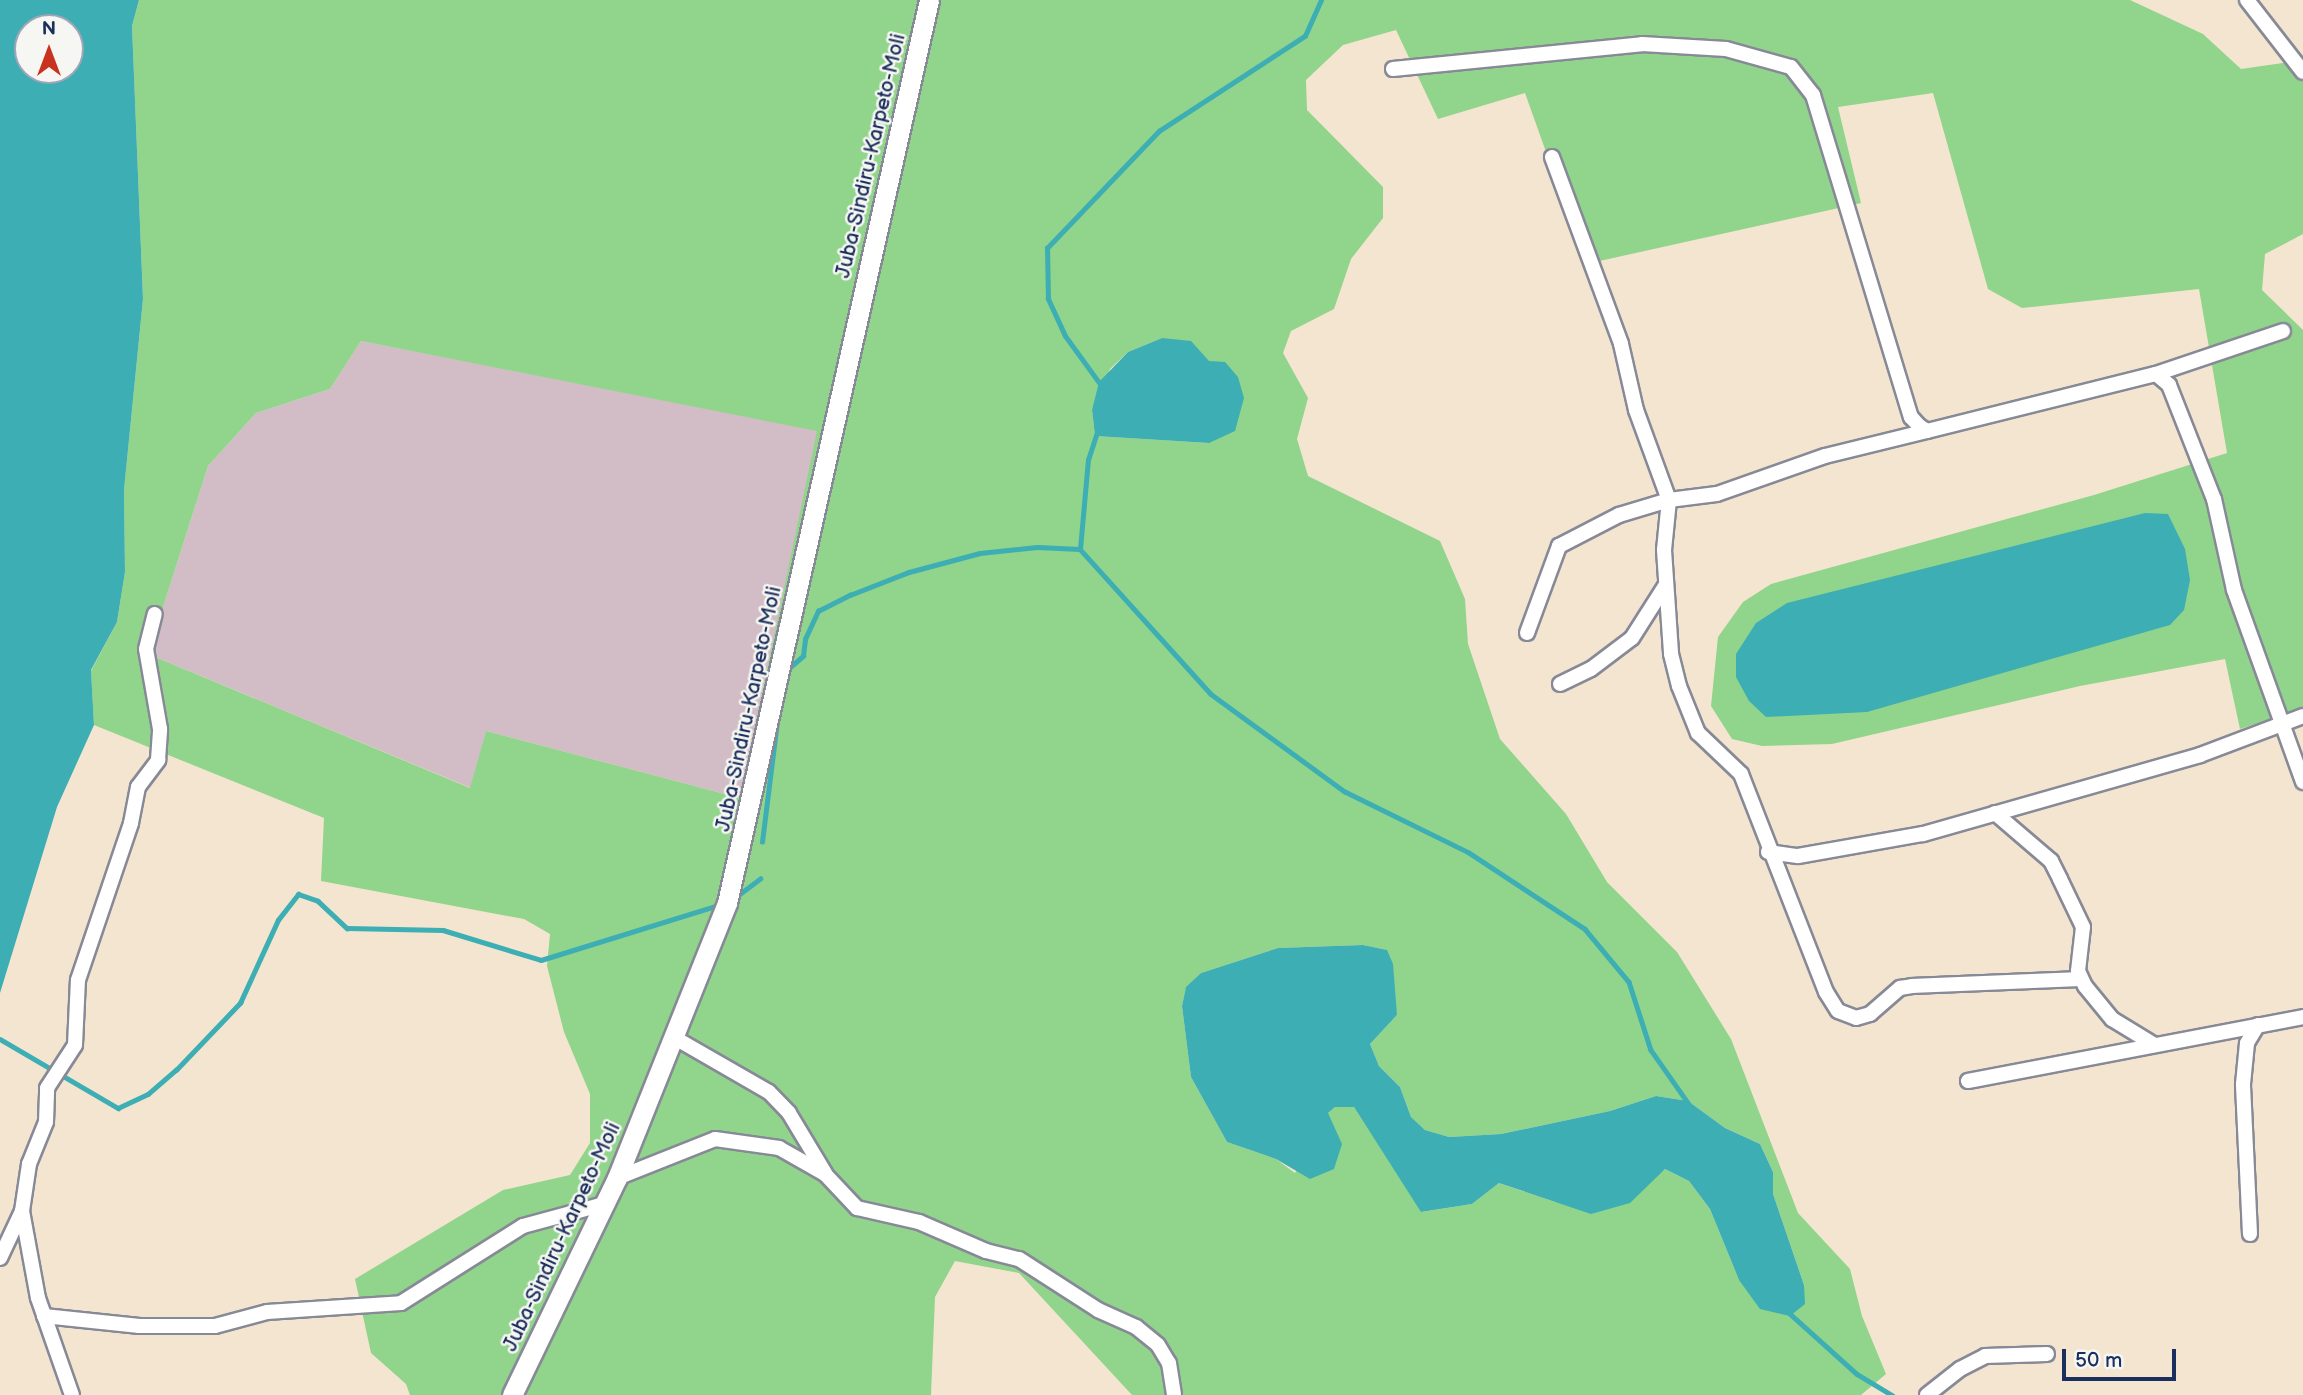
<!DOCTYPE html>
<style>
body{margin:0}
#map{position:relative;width:2303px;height:1395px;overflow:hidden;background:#f3e5cf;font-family:"Balsamiq Sans",sans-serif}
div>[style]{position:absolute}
.industrial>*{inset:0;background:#d2bdc6}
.green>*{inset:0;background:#91d48c}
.water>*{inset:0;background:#3caeb4}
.stream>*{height:4.5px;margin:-2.25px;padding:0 2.25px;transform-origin:2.25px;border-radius:2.25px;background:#3caeb4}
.roads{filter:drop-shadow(2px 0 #878a96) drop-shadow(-2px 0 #878a96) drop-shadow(0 2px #878a96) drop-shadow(0 -2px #878a96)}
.street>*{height:14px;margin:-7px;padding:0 7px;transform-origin:7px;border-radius:7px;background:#fff}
.secondary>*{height:19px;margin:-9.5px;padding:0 9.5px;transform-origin:9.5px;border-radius:9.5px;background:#fff}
span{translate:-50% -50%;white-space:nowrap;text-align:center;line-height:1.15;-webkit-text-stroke:5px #f6f6f2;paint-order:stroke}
.street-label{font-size:21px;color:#1b2f5e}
.north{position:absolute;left:14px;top:14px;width:70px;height:70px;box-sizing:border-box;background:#f6f6f2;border:2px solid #9ea6b7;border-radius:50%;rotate:0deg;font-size:19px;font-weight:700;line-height:28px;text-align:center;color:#1b2f5e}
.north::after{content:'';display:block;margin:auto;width:24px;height:32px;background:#c8321e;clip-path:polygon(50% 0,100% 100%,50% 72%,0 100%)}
.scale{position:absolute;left:2062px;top:1349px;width:114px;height:32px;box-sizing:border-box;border:4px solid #1b2f5e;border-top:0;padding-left:9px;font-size:21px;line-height:24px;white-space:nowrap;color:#1b2f5e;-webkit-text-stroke:5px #f6f6f2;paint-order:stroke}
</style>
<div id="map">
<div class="industrial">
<i style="clip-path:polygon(361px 341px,818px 430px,740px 798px,486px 731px,471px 788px,148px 654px,208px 466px,256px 413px,330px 389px)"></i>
</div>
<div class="green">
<i style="clip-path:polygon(evenodd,139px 0,2130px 0,2203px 34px,2241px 69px,2303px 60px,2303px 234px,2265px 254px,2262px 290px,2303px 330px,2303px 708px,2240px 729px,2225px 659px,2080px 686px,1832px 744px,1762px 746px,1732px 739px,1711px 706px,1718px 637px,1743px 602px,1771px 584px,2094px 495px,2227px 453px,2199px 289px,2022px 308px,1988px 289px,1933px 93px,1838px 107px,1861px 203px,1586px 264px,1525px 93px,1438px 119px,1396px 30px,1343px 45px,1306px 80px,1307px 110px,1383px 187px,1383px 218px,1351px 259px,1334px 309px,1291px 331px,1283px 353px,1308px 398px,1297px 439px,1308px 476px,1440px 541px,1465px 599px,1468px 644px,1500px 739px,1566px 814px,1607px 882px,1677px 952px,1731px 1039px,1798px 1213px,1850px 1269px,1862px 1316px,1886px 1374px,1861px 1395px,1132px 1395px,1019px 1273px,955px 1261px,935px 1297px,931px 1395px,410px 1395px,406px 1384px,371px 1353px,355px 1279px,503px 1190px,570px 1175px,590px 1143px,590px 1094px,564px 1032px,547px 966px,550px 934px,524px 919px,321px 881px,324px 818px,94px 725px,91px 671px,117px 622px,125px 572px,124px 490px,143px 299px,132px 26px,139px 0,1162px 338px,1209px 361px,1209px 443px,1095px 436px,1092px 410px,1110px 369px,1128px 352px,1162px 338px,139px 0,361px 341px,817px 431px,740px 798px,486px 731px,470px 788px,148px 654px,208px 466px,256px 413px,330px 389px,361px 341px,139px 0,1363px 945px,1386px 950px,1397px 1015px,1370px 1044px,1379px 1066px,1400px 1087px,1411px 1117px,1425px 1130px,1449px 1137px,1501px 1134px,1610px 1111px,1656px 1096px,1688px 1101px,1725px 1128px,1760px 1144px,1773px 1172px,1773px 1194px,1804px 1285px,1739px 1280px,1710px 1209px,1689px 1181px,1665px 1169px,1649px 1183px,1555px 1202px,1499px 1183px,1472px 1204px,1422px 1212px,1354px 1107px,1335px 1107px,1328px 1113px,1295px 1173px,1276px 1159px,1227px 1142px,1191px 1077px,1182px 1006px,1186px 988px,1201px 973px,1278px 948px,1363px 945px)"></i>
</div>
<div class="water">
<i style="clip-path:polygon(evenodd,0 0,139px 0,132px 26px,143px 299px,124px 490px,125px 572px,117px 622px,91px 670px,94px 725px,57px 807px,0 993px,0 0,28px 28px,70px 28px,70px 70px,28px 70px,28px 28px)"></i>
<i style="clip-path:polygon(1162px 338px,1191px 341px,1209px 361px,1225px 362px,1238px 377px,1244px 398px,1235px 431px,1209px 443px,1095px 436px,1092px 410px,1099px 382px,1128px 352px)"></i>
<i style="clip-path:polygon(2145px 513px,2168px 514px,2185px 549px,2190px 580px,2184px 610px,2170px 625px,1867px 712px,1766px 717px,1749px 701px,1736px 677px,1736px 654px,1756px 623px,1787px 603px)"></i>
<i style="clip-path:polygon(1363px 945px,1387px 950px,1393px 964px,1397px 1015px,1370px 1044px,1379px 1066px,1400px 1087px,1411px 1117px,1425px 1130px,1449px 1137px,1501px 1134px,1610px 1111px,1656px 1096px,1688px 1101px,1725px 1128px,1760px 1144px,1773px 1172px,1773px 1194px,1804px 1285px,1805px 1304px,1790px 1316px,1760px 1309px,1739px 1280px,1710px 1209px,1689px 1181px,1665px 1169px,1630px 1203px,1591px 1214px,1499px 1183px,1472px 1204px,1421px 1212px,1354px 1107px,1335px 1107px,1328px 1113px,1342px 1144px,1334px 1169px,1310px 1179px,1276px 1159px,1227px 1142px,1191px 1077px,1182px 1006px,1186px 987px,1201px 973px,1278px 948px)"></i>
</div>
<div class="stream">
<i style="left:1102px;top:387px;width:63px;rotate:-126deg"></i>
<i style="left:1065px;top:336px;width:41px;rotate:-114.7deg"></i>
<i style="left:1048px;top:299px;width:51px;rotate:-91.1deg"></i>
<i style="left:1047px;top:248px;width:162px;rotate:-46.3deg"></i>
<i style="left:1159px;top:131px;width:174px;rotate:-33.1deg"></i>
<i style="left:1305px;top:36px;width:39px;rotate:-66deg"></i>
<i style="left:1080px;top:549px;width:89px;rotate:-84.9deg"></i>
<i style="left:1088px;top:460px;width:28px;rotate:-72deg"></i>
<i style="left:788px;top:669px;width:20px;rotate:-41deg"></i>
<i style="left:803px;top:656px;width:17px;rotate:-83deg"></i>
<i style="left:805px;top:639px;width:31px;rotate:-65deg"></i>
<i style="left:818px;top:611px;width:36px;rotate:-27deg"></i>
<i style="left:850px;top:595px;width:63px;rotate:-21.3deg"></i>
<i style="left:909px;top:572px;width:73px;rotate:-15deg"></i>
<i style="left:980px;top:553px;width:57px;rotate:-6deg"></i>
<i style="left:1037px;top:547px;width:43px;rotate:2.7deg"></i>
<i style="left:1080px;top:549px;width:195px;rotate:47.9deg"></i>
<i style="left:1211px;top:694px;width:165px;rotate:36.1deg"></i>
<i style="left:1344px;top:791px;width:138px;rotate:26.2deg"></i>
<i style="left:1468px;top:852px;width:140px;rotate:33.3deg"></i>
<i style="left:1585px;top:929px;width:69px;rotate:50.3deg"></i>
<i style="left:1629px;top:982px;width:71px;rotate:72.1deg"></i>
<i style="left:1651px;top:1050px;width:70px;rotate:54.9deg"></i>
<i style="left:762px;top:842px;width:121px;rotate:-82.9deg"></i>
<i style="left:733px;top:899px;width:34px;rotate:-37deg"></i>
<i style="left:0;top:1039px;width:137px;rotate:30.3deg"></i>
<i style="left:118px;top:1108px;width:33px;rotate:-25deg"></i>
<i style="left:148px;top:1094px;width:37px;rotate:-41deg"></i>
<i style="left:176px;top:1070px;width:93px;rotate:-46.3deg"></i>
<i style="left:240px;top:1003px;width:91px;rotate:-65.4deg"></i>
<i style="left:278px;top:920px;width:33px;rotate:-52deg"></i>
<i style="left:298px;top:894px;width:21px;rotate:19deg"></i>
<i style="left:318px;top:901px;width:40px;rotate:43deg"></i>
<i style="left:347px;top:928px;width:96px;rotate:1.2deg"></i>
<i style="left:443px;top:930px;width:102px;rotate:17deg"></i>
<i style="left:541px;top:960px;width:186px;rotate:-17.2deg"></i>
<i style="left:1787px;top:1311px;width:94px;rotate:42deg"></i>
<i style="left:1857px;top:1374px;width:41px;rotate:31deg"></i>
</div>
<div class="roads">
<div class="street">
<i style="left:2247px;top:0;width:91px;rotate:52.1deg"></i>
<i style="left:1393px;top:69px;width:250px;rotate:-5.7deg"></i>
<i style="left:1642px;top:44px;width:84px;rotate:3.4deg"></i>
<i style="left:1726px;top:49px;width:67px;rotate:15.5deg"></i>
<i style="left:1791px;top:67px;width:36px;rotate:52deg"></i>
<i style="left:1813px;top:95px;width:337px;rotate:73.1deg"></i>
<i style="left:1911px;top:417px;width:12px;rotate:48deg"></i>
<i style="left:1919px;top:426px;width:9px;rotate:32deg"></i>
<i style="left:1927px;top:431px;width:236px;rotate:-14deg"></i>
<i style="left:2156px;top:374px;width:17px;rotate:40deg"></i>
<i style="left:2169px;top:385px;width:123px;rotate:68.5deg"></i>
<i style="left:2214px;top:499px;width:93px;rotate:77.6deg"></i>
<i style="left:2234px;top:590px;width:204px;rotate:70.2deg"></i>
<i style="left:1552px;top:157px;width:199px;rotate:69.7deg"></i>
<i style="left:1621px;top:344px;width:68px;rotate:77.2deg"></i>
<i style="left:1636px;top:410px;width:96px;rotate:69.9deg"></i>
<i style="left:1669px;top:500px;width:50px;rotate:95.7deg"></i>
<i style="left:1664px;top:550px;width:104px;rotate:86.1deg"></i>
<i style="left:1671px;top:654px;width:33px;rotate:76deg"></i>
<i style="left:1679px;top:686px;width:51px;rotate:68deg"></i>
<i style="left:1698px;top:733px;width:59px;rotate:43.6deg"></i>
<i style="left:1741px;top:774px;width:234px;rotate:68.7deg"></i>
<i style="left:1826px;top:992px;width:22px;rotate:58deg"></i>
<i style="left:1838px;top:1011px;width:19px;rotate:21deg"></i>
<i style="left:1856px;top:1018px;width:15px;rotate:-16deg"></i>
<i style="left:1870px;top:1014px;width:40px;rotate:-41deg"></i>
<i style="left:1900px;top:988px;width:12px;rotate:-9deg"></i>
<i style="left:1912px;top:986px;width:168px;rotate:-2.4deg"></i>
<i style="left:2156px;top:374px;width:134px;rotate:-18.7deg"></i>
<i style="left:1527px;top:633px;width:93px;rotate:-69.8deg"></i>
<i style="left:1559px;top:546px;width:68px;rotate:-27.3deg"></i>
<i style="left:1619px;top:515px;width:52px;rotate:-16.7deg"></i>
<i style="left:1669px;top:500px;width:48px;rotate:-7.1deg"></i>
<i style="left:1717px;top:494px;width:114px;rotate:-19.4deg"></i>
<i style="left:1825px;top:456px;width:105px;rotate:-13.8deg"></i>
<i style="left:1560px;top:684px;width:34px;rotate:-26deg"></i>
<i style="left:1591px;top:669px;width:51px;rotate:-37.1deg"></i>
<i style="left:1632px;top:638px;width:62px;rotate:-57.6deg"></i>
<i style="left:1995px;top:813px;width:74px;rotate:40.6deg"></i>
<i style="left:2051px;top:861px;width:20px;rotate:63deg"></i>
<i style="left:2060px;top:879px;width:53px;rotate:64.4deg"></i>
<i style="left:2083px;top:927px;width:44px;rotate:96.5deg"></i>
<i style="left:2078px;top:971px;width:17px;rotate:65deg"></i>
<i style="left:2085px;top:986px;width:43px;rotate:50.7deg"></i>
<i style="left:2112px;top:1019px;width:48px;rotate:31.4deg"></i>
<i style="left:1768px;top:852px;width:30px;rotate:8deg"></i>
<i style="left:1798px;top:856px;width:127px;rotate:-10deg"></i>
<i style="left:1923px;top:834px;width:288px;rotate:-15.9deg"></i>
<i style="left:2200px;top:755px;width:110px;rotate:-20.7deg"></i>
<i style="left:675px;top:1038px;width:108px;rotate:29.9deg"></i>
<i style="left:769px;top:1092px;width:29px;rotate:46deg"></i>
<i style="left:789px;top:1113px;width:70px;rotate:59deg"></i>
<i style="left:1968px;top:1081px;width:341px;rotate:-10.8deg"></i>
<i style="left:617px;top:1178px;width:105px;rotate:-21.7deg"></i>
<i style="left:715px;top:1139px;width:65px;rotate:8deg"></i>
<i style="left:779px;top:1148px;width:53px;rotate:29.5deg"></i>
<i style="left:825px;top:1174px;width:47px;rotate:46.7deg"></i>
<i style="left:857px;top:1208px;width:64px;rotate:12.7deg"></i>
<i style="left:919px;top:1222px;width:73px;rotate:23.4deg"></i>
<i style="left:986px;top:1251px;width:34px;rotate:14deg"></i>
<i style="left:1019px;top:1259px;width:94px;rotate:32.8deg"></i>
<i style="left:1098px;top:1310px;width:42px;rotate:24.1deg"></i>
<i style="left:1136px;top:1327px;width:28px;rotate:39deg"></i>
<i style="left:1158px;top:1345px;width:21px;rotate:59deg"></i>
<i style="left:1169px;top:1363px;width:32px;rotate:81deg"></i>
<i style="left:22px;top:1211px;width:88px;rotate:79.6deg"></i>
<i style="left:38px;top:1298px;width:103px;rotate:70.7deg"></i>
<i style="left:2250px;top:1234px;width:150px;rotate:-92.7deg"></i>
<i style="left:2243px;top:1084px;width:41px;rotate:-84.4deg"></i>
<i style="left:2247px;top:1043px;width:21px;rotate:-59deg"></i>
<i style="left:0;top:1258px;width:52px;rotate:-64.9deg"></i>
<i style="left:22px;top:1211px;width:48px;rotate:-81.5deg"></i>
<i style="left:29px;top:1164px;width:45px;rotate:-68deg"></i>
<i style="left:46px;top:1122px;width:34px;rotate:-88deg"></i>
<i style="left:47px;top:1088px;width:51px;rotate:-56.9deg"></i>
<i style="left:75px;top:1045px;width:65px;rotate:-87.4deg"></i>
<i style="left:78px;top:980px;width:166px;rotate:-71.3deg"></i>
<i style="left:131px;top:823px;width:37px;rotate:-79deg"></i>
<i style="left:138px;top:787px;width:34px;rotate:-53deg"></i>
<i style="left:158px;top:760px;width:31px;rotate:-86deg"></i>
<i style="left:160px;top:729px;width:81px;rotate:-99.9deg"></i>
<i style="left:146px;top:649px;width:36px;rotate:-76deg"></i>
<i style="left:44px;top:1316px;width:96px;rotate:6deg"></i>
<i style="left:139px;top:1326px;width:76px"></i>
<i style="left:215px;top:1326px;width:54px;rotate:-15.1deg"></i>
<i style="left:267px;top:1312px;width:134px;rotate:-3.8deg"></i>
<i style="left:401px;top:1303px;width:144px;rotate:-32.3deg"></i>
<i style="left:523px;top:1226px;width:84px;rotate:-15.2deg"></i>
<i style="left:1927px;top:1395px;width:42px;rotate:-38.2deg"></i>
<i style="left:1960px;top:1369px;width:28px;rotate:-27deg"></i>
<i style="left:1985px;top:1356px;width:62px;rotate:-1.8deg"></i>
</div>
<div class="secondary">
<i style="left:512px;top:1395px;width:241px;rotate:-64.2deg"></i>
<i style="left:617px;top:1178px;width:296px;rotate:-68.2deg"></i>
<i style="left:727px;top:903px;width:925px;rotate:-77.39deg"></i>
</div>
</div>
<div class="street-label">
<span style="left:871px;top:156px;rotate:-77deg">Juba-Sindiru-Karpeto-Moli</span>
<span style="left:749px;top:709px;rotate:-78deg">Juba-Sindiru-Karpeto-Moli</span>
<span style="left:562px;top:1237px;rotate:-65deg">Juba-Sindiru-Karpeto-Moli</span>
</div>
<div class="north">N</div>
<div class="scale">50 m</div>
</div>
